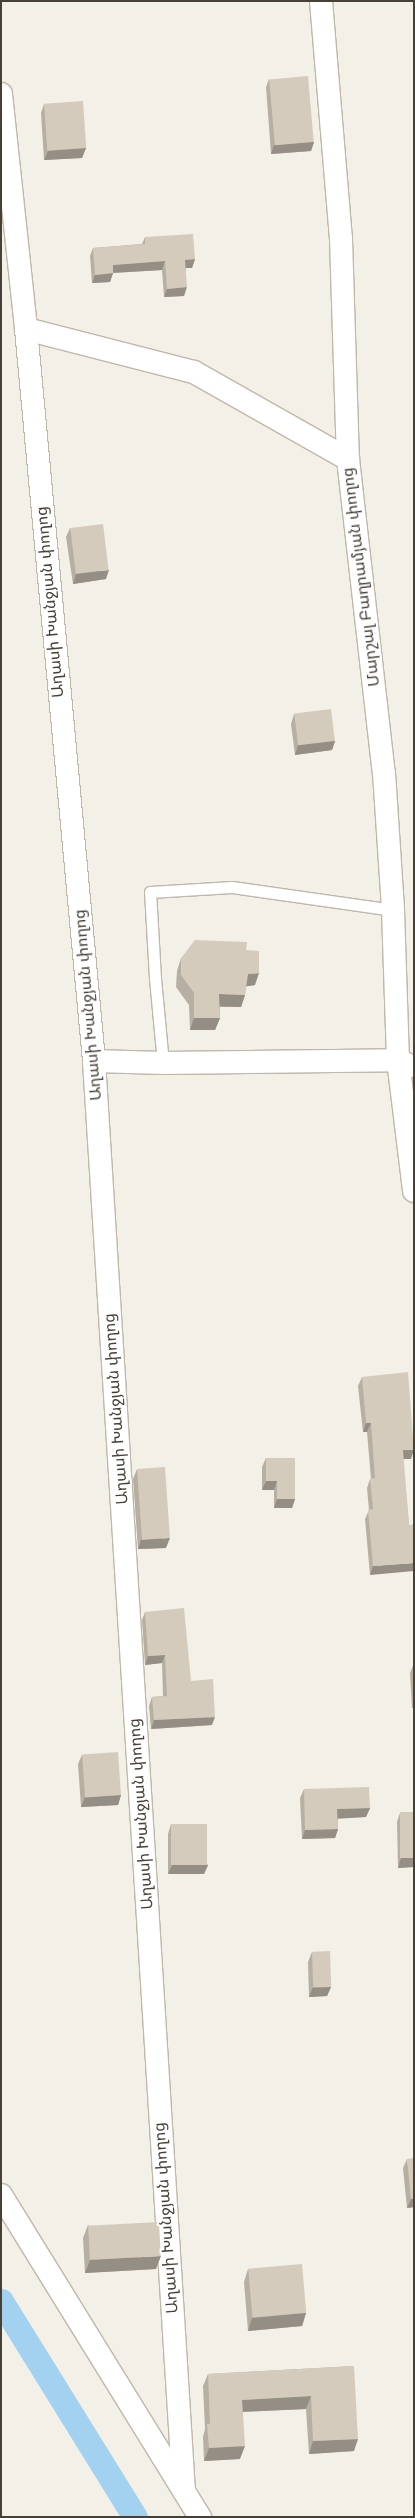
<!DOCTYPE html>
<meta charset="utf-8">
<style>
body{margin:0}
#map{position:relative;width:415px;height:2518px;overflow:hidden;background:#f3f0e7;font-family:Raleway,"Noto Sans Armenian",sans-serif}
div>[style]{position:absolute}
.canal>*{height:25px;margin:-12.5px;padding:0 12.5px;transform-origin:12.5px;border-radius:12.5px;background:#a3d2f0}
.roads{filter:drop-shadow(1px 0 #bfb7aa) drop-shadow(-1px 0 #bfb7aa) drop-shadow(0 1px #bfb7aa) drop-shadow(0 -1px #bfb7aa)}
.service>*{height:11px;margin:-5.5px;padding:0 5.5px;transform-origin:5.5px;border-radius:5.5px;background:#fff}
.minor>*{height:22px;margin:-11px;padding:0 11px;transform-origin:11px;border-radius:11px;background:#fff}
.wall>*{inset:0;background:#b7afa2}
.shaded-wall>*{inset:0;background:#958e84}
.building>*{inset:0;background:#d5cbbc;transform-origin:0 0}
span{translate:-50% -50%;white-space:nowrap;text-align:center;line-height:1.15;-webkit-text-stroke:4px #fff;paint-order:stroke}
.street-label{font-size:16px;color:#474036}
.frame{position:absolute;inset:0;border:2px solid #474036;pointer-events:none}
</style>
<div id="map">
<div class="canal">
<i style="left:1px;top:2301px;width:254px;rotate:58.2deg"></i>
</div>
<div class="roads">
<div class="service">
<i style="left:163px;top:1063px;width:85px;rotate:-95.4deg"></i>
<i style="left:155px;top:978px;width:86px;rotate:-93.3deg"></i>
<i style="left:150px;top:892px;width:82px;rotate:-3.5deg"></i>
<i style="left:232px;top:887px;width:163px;rotate:8.1deg"></i>
</div>
<div class="minor">
<i style="left:321px;top:1px;width:239px;rotate:85.2deg"></i>
<i style="left:341px;top:239px;width:220px;rotate:88.2deg"></i>
<i style="left:1px;top:94px;width:236px;rotate:83.9deg"></i>
<i style="left:26px;top:329px;width:173px;rotate:14.4deg"></i>
<i style="left:194px;top:372px;width:177px;rotate:29.5deg"></i>
<i style="left:348px;top:459px;width:316px;rotate:83.5deg"></i>
<i style="left:384px;top:773px;width:137px;rotate:86.2deg"></i>
<i style="left:393px;top:910px;width:150px;rotate:88.1deg"></i>
<i style="left:398px;top:1060px;width:132px;rotate:83deg"></i>
<i style="left:26px;top:329px;width:735px;rotate:84.69deg"></i>
<i style="left:94px;top:1061px;width:1433px;rotate:86.4deg"></i>
<i style="left:94px;top:1061px;width:69px;rotate:1.7deg"></i>
<i style="left:163px;top:1063px;width:235px;rotate:-0.7deg"></i>
<i style="left:398px;top:1060px;width:14px;rotate:25deg"></i>
<i style="left:1px;top:2195px;width:379px;rotate:58.3deg"></i>
</div>
</div>
<div class="wall">
<i style="clip-path:polygon(269px 79px,314px 142px,311px 151px,271px 154px,266px 87px)"></i>
<i style="clip-path:polygon(44px 104px,86px 148px,82px 158px,44px 160px,41px 113px)"></i>
<i style="clip-path:polygon(145px 237px,195px 259px,192px 268px,186px 268px,184px 296px,164px 297px,162px 270px,113px 273px,110px 282px,92px 283px,90px 256px,93px 248px,142px 244px)"></i>
<i style="clip-path:polygon(70px 528px,106px 579px,73px 584px,66px 537px)"></i>
<i style="clip-path:polygon(294px 714px,335px 741px,332px 750px,295px 755px,291px 724px)"></i>
<i style="clip-path:polygon(246px 950px,255px 985px,246px 986px,245px 995px,241px 1007px,220px 1007px,220px 1018px,215px 1030px,190px 1030px,189px 1005px,176px 987px,177px 971px,181px 958px)"></i>
<i style="clip-path:polygon(362px 1377px,411px 1459px,403px 1459px,409px 1525px,370px 1575px,365px 1519px,369px 1510px,367px 1488px,370px 1479px,371px 1479px,367px 1432px,363px 1432px,358px 1386px)"></i>
<i style="clip-path:polygon(266px 1458px,295px 1499px,292px 1508px,274px 1508px,274px 1490px,262px 1490px,262px 1467px)"></i>
<i style="clip-path:polygon(137px 1469px,166px 1548px,138px 1549px,133px 1479px)"></i>
<i style="clip-path:polygon(145px 1612px,191px 1681px,212px 1725px,151px 1729px,149px 1706px,152px 1697px,163px 1696px,162px 1663px,145px 1665px,142px 1620px)"></i>
<i style="clip-path:polygon(414px 1663px,414px 1708px,412px 1708px,410px 1673px)"></i>
<i style="clip-path:polygon(82px 1755px,121px 1795px,118px 1805px,81px 1807px,78px 1764px)"></i>
<i style="clip-path:polygon(304px 1789px,370px 1808px,366px 1817px,338px 1818px,338px 1829px,335px 1838px,302px 1839px,300px 1798px)"></i>
<i style="clip-path:polygon(414px 1812px,414px 1867px,398px 1868px,397px 1822px,400px 1813px)"></i>
<i style="clip-path:polygon(171px 1824px,208px 1865px,204px 1874px,168px 1874px,168px 1834px)"></i>
<i style="clip-path:polygon(312px 1952px,331px 1987px,327px 1996px,309px 1997px,308px 1962px)"></i>
<i style="clip-path:polygon(407px 2159px,414px 2207px,407px 2208px,403px 2168px)"></i>
<i style="clip-path:polygon(88px 2225px,156px 2269px,85px 2273px,83px 2238px)"></i>
<i style="clip-path:polygon(248px 2269px,306px 2313px,302px 2326px,248px 2331px,244px 2282px)"></i>
<i style="clip-path:polygon(354px 2366px,354px 2451px,309px 2454px,306px 2409px,243px 2412px,240px 2459px,204px 2461px,203px 2437px,205px 2429px,203px 2386px,208px 2374px)"></i>
</div>
<div class="shaded-wall">
<i style="clip-path:polygon(314px 142px,311px 151px,271px 154px,274px 145px)"></i>
<i style="clip-path:polygon(86px 148px,82px 158px,44px 160px,48px 151px)"></i>
<i style="clip-path:polygon(195px 259px,192px 268px,182px 268px,185px 260px)"></i>
<i style="clip-path:polygon(165px 261px,162px 270px,110px 273px,113px 265px)"></i>
<i style="clip-path:polygon(113px 273px,110px 282px,92px 283px,95px 275px)"></i>
<i style="clip-path:polygon(187px 287px,184px 296px,164px 297px,167px 289px)"></i>
<i style="clip-path:polygon(109px 570px,106px 579px,73px 584px,76px 574px)"></i>
<i style="clip-path:polygon(335px 741px,332px 750px,295px 755px,298px 745px)"></i>
<i style="clip-path:polygon(259px 973px,255px 985px,243px 987px,248px 974px)"></i>
<i style="clip-path:polygon(219px 994px,245px 995px,241px 1007px,215px 1006px)"></i>
<i style="clip-path:polygon(194px 1018px,220px 1018px,215px 1030px,190px 1030px)"></i>
<i style="clip-path:polygon(366px 1423px,371px 1423px,367px 1432px,363px 1432px)"></i>
<i style="clip-path:polygon(403px 1450px,414px 1450px,411px 1459px,399px 1459px)"></i>
<i style="clip-path:polygon(266px 1481px,277px 1481px,274px 1490px,262px 1490px)"></i>
<i style="clip-path:polygon(277px 1499px,295px 1499px,292px 1508px,274px 1508px)"></i>
<i style="clip-path:polygon(170px 1538px,166px 1548px,138px 1549px,141px 1540px)"></i>
<i style="clip-path:polygon(414px 1563px,414px 1571px,370px 1575px,373px 1566px)"></i>
<i style="clip-path:polygon(165px 1655px,162px 1663px,145px 1665px,148px 1656px)"></i>
<i style="clip-path:polygon(215px 1717px,212px 1725px,151px 1729px,154px 1720px)"></i>
<i style="clip-path:polygon(121px 1795px,118px 1805px,81px 1807px,85px 1797px)"></i>
<i style="clip-path:polygon(370px 1808px,366px 1817px,334px 1819px,337px 1809px)"></i>
<i style="clip-path:polygon(338px 1829px,335px 1838px,302px 1839px,305px 1830px)"></i>
<i style="clip-path:polygon(401px 1858px,414px 1858px,414px 1867px,398px 1868px)"></i>
<i style="clip-path:polygon(172px 1865px,208px 1865px,204px 1874px,168px 1874px)"></i>
<i style="clip-path:polygon(313px 1987px,331px 1987px,327px 1996px,309px 1997px)"></i>
<i style="clip-path:polygon(414px 2198px,414px 2207px,407px 2208px,411px 2199px)"></i>
<i style="clip-path:polygon(161px 2256px,156px 2269px,85px 2273px,90px 2260px)"></i>
<i style="clip-path:polygon(306px 2313px,302px 2326px,248px 2331px,252px 2318px)"></i>
<i style="clip-path:polygon(311px 2396px,306px 2409px,237px 2412px,242px 2400px)"></i>
<i style="clip-path:polygon(358px 2439px,354px 2451px,309px 2454px,313px 2441px)"></i>
<i style="clip-path:polygon(245px 2446px,240px 2459px,204px 2461px,209px 2448px)"></i>
</div>
<div class="building">
<i style="left:308px;top:76px;width:66px;height:39px;rotate:85deg"></i>
<i style="left:83px;top:101px;width:47px;height:39px;rotate:86deg"></i>
<i style="clip-path:polygon(193px 234px,195px 259px,185px 260px,187px 287px,167px 289px,165px 261px,113px 265px,113px 273px,95px 275px,93px 248px,145px 244px,145px 237px)"></i>
<i style="left:103px;top:524px;width:46px;height:33px;rotate:83deg"></i>
<i style="left:331px;top:709px;width:32px;height:37px;rotate:83deg"></i>
<i style="clip-path:polygon(195px 940px,247px 942px,246px 950px,259px 951px,259px 973px,248px 974px,245px 995px,219px 994px,220px 1018px,194px 1018px,194px 993px,181px 975px,181px 958px)"></i>
<i style="clip-path:polygon(408px 1372px,414px 1450px,403px 1450px,409px 1525px,414px 1524px,414px 1563px,373px 1566px,368px 1510px,373px 1509px,370px 1479px,375px 1478px,371px 1423px,366px 1423px,362px 1377px)"></i>
<i style="clip-path:polygon(266px 1458px,295px 1458px,295px 1499px,277px 1499px,277px 1481px,266px 1481px)"></i>
<i style="left:165px;top:1467px;width:71px;height:28px;rotate:86deg"></i>
<i style="clip-path:polygon(184px 1608px,191px 1681px,213px 1679px,215px 1717px,154px 1720px,152px 1697px,167px 1696px,165px 1655px,148px 1656px,145px 1612px)"></i>
<i style="left:118px;top:1752px;width:43px;height:36px;rotate:86deg"></i>
<i style="clip-path:polygon(369px 1787px,370px 1808px,337px 1809px,338px 1829px,305px 1830px,304px 1789px)"></i>
<i style="left:414px;top:1812px;width:46px;height:14px;rotate:90deg"></i>
<i style="left:171px;top:1824px;width:36px;height:41px"></i>
<i style="left:330px;top:1951px;width:36px;height:18px;rotate:88deg"></i>
<i style="clip-path:polygon(414px 2158px,414px 2198px,411px 2199px,407px 2159px)"></i>
<i style="left:159px;top:2222px;width:34px;height:71px;rotate:87deg"></i>
<i style="left:302px;top:2264px;width:49px;height:54px;rotate:85deg"></i>
<i style="clip-path:polygon(354px 2366px,358px 2439px,313px 2441px,311px 2396px,242px 2400px,245px 2446px,209px 2448px,207px 2424px,210px 2424px,208px 2374px)"></i>
</div>
<div class="street-label">
<span style="left:361px;top:577px;rotate:-97deg">Մարշալ Բաղրամյան փողոց</span>
<span style="left:50px;top:602px;rotate:-95deg">Աղասի Խանջյան փողոց</span>
<span style="left:88px;top:1005px;rotate:-95deg">Աղասի Խանջյան փողոց</span>
<span style="left:116px;top:1409px;rotate:-94deg">Աղասի Խանջյան փողոց</span>
<span style="left:141px;top:1814px;rotate:-94deg">Աղասի Խանջյան փողոց</span>
<span style="left:166px;top:2218px;rotate:-94deg">Աղասի Խանջյան փողոց</span>
</div>
<div class="frame"></div>
</div>
